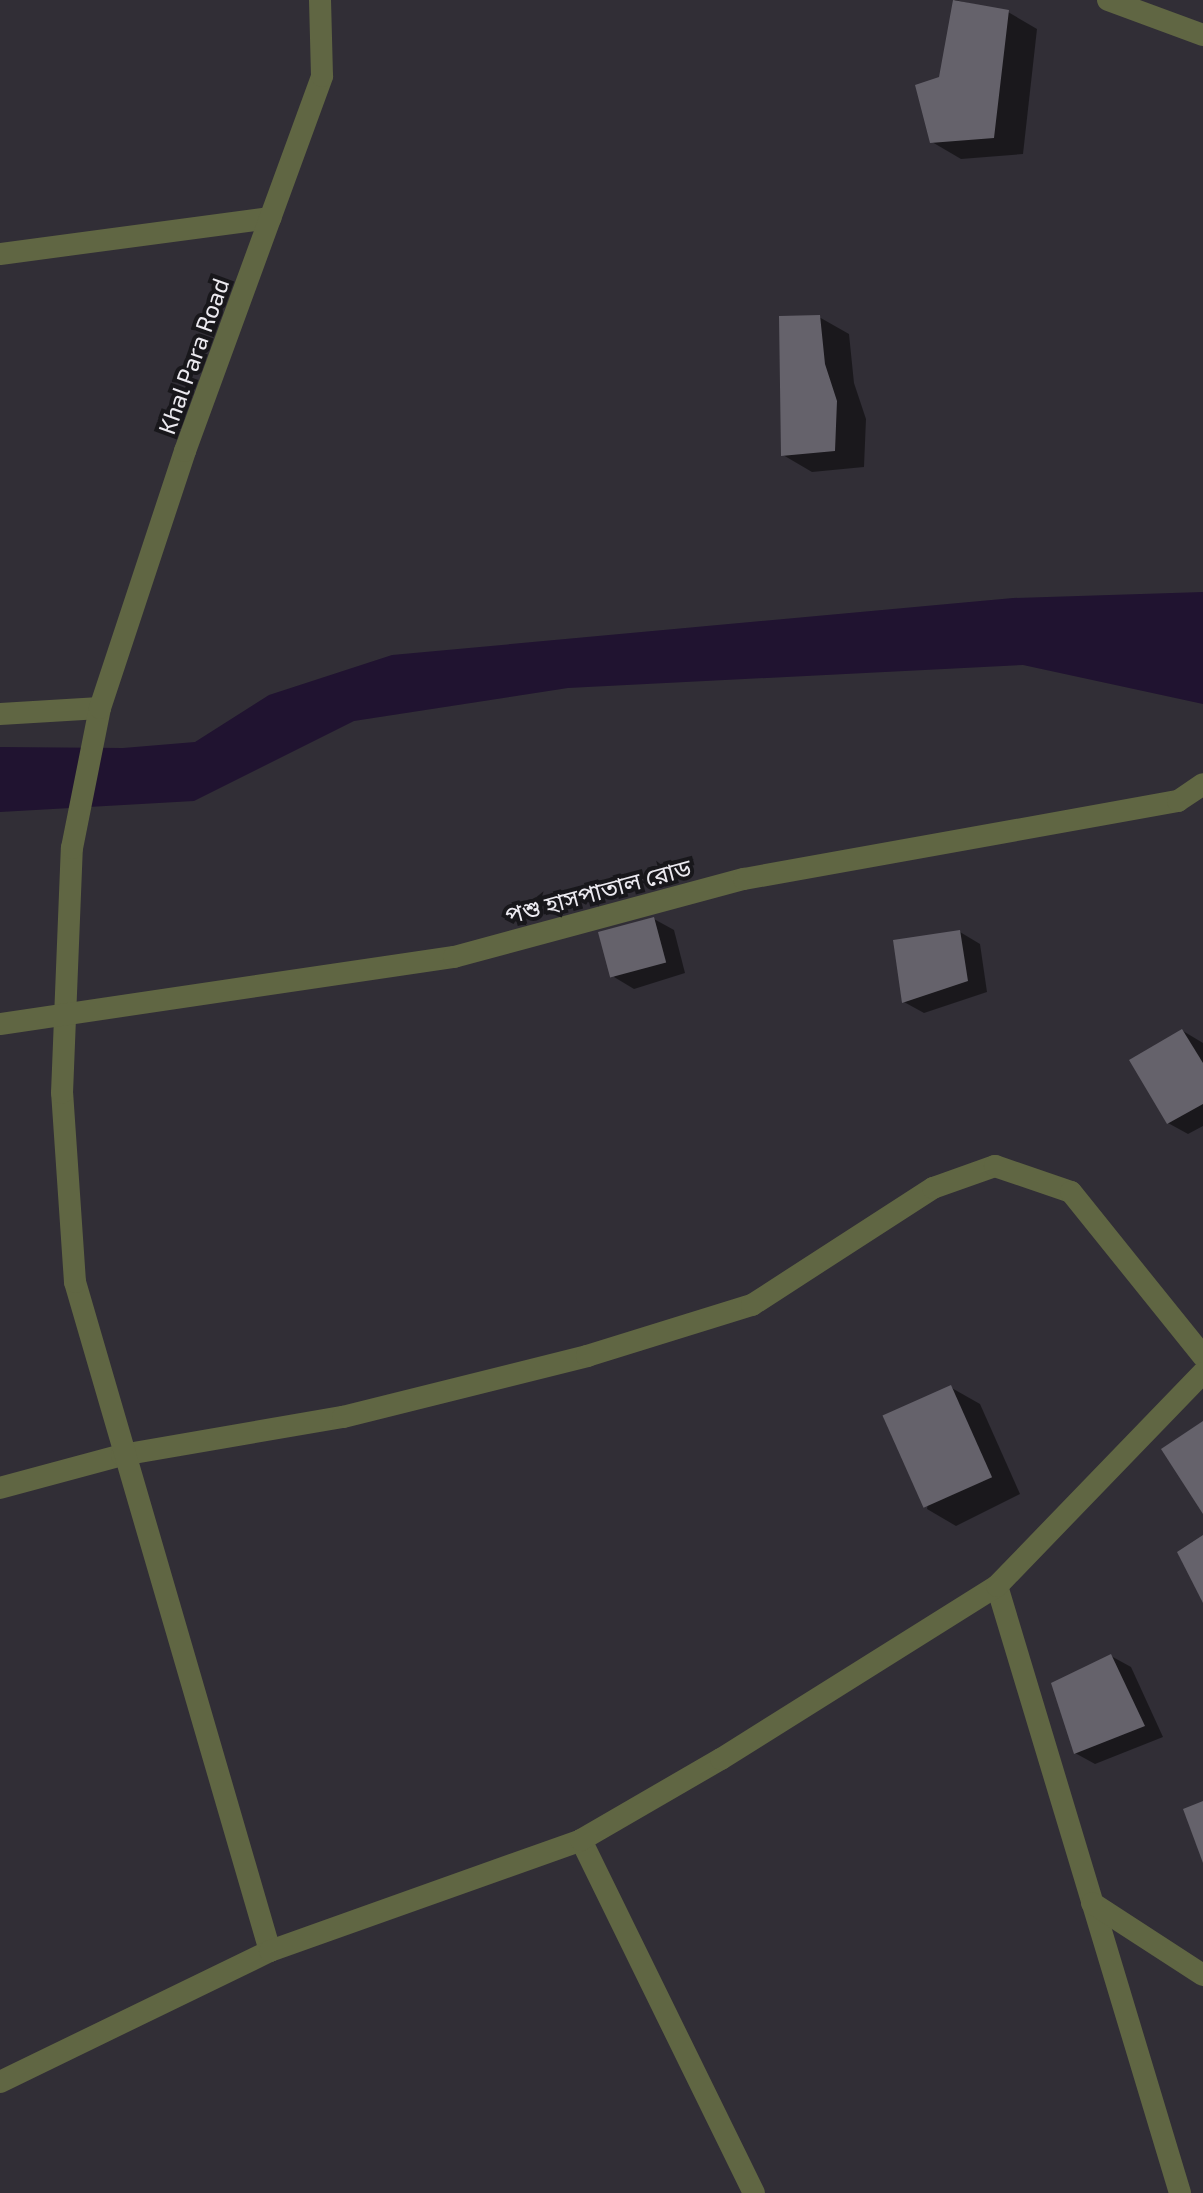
<!DOCTYPE html>
<meta charset="utf-8">
<style>
body{margin:0}
#map{position:relative;width:1203px;height:2193px;overflow:hidden;background:#312e36;font-family:"Exo 2","Noto Sans Bengali",sans-serif}
div>[style]{position:absolute}
.water>*{inset:0;background:#201330}
.shadow>*{inset:0;background:#0007}
.building>*{inset:0;background:#65626b;transform-origin:0 0}
.minor>*{height:22px;margin:-11px;padding:0 11px;transform-origin:11px;border-radius:11px;background:#606643}
.tertiary>*{height:22px;margin:-11px;padding:0 11px;transform-origin:11px;border-radius:11px;background:#606643}
span{translate:-50% -50%;white-space:nowrap;text-align:center;line-height:1.15;-webkit-text-stroke:8px #18171b;paint-order:stroke}
.street-label{font-size:24px;color:#eceaf0}
</style>
<div id="map">
<div class="water">
<i style="clip-path:polygon(1203px 592px,1203px 704px,1023px 665px,568px 688px,354px 721px,194px 801px,0 812px,0 747px,123px 748px,195px 742px,269px 695px,392px 655px,1013px 598px)"></i>
</div>
<div class="shadow">
<i style="clip-path:polygon(955px 0,1008px 12px,1037px 29px,1023px 154px,961px 159px,932px 142px)"></i>
<i style="clip-path:polygon(819px 317px,849px 334px,854px 383px,866px 419px,864px 467px,812px 472px,783px 455px)"></i>
<i style="clip-path:polygon(654px 919px,674px 930px,685px 973px,634px 989px,614px 977px)"></i>
<i style="clip-path:polygon(960px 932px,980px 944px,987px 992px,924px 1013px,904px 1002px)"></i>
<i style="clip-path:polygon(1183px 1031px,1203px 1043px,1203px 1126px,1188px 1134px,1168px 1123px)"></i>
<i style="clip-path:polygon(950px 1387px,980px 1404px,1020px 1494px,956px 1526px,927px 1509px)"></i>
<i style="clip-path:polygon(1111px 1656px,1131px 1667px,1163px 1737px,1095px 1764px,1075px 1753px)"></i>
</div>
<div class="building">
<i style="clip-path:polygon(953px 0,1009px 10px,994px 138px,930px 143px,915px 85px,939px 77px)"></i>
<i style="clip-path:polygon(820px 315px,825px 364px,837px 401px,835px 451px,781px 456px,779px 316px)"></i>
<i style="left:654px;top:917px;width:47px;height:58px;rotate:75deg"></i>
<i style="clip-path:polygon(960px 930px,968px 981px,902px 1003px,893px 940px)"></i>
<i style="clip-path:polygon(1182px 1029px,1203px 1063px,1203px 1104px,1167px 1124px,1129px 1060px)"></i>
<i style="left:951px;top:1385px;width:101px;height:75px;rotate:66deg"></i>
<i style="clip-path:polygon(1203px 1421px,1203px 1514px,1161px 1449px)"></i>
<i style="clip-path:polygon(1203px 1535px,1203px 1603px,1177px 1552px)"></i>
<i style="clip-path:polygon(1111px 1654px,1145px 1726px,1074px 1754px,1051px 1683px)"></i>
<i style="clip-path:polygon(1203px 1801px,1203px 1863px,1183px 1809px)"></i>
</div>
<div class="minor">
<i style="left:0;top:254px;width:273px;rotate:-7.6deg"></i>
<i style="left:0;top:714px;width:100px;rotate:-3.4deg"></i>
<i style="left:0;top:1488px;width:126px;rotate:-15.1deg"></i>
<i style="left:122px;top:1455px;width:224px;rotate:-9.8deg"></i>
<i style="left:343px;top:1417px;width:252px;rotate:-14deg"></i>
<i style="left:587px;top:1356px;width:173px;rotate:-17.2deg"></i>
<i style="left:752px;top:1305px;width:216px;rotate:-32.9deg"></i>
<i style="left:933px;top:1188px;width:66px;rotate:-19.5deg"></i>
<i style="left:995px;top:1166px;width:80px;rotate:18.9deg"></i>
<i style="left:1071px;top:1192px;width:211px;rotate:51.2deg"></i>
<i style="left:997px;top:1586px;width:634px;rotate:73.22deg"></i>
<i style="left:581px;top:1840px;width:393px;rotate:63.9deg"></i>
<i style="left:1092px;top:1903px;width:132px;rotate:33deg"></i>
<i style="left:270px;top:1951px;width:697px;rotate:-106.25deg"></i>
<i style="left:75px;top:1282px;width:189px;rotate:-93.9deg"></i>
<i style="left:62px;top:1093px;width:245px;rotate:-87.7deg"></i>
<i style="left:72px;top:848px;width:143px;rotate:-78.7deg"></i>
<i style="left:100px;top:708px;width:271px;rotate:-71.7deg"></i>
<i style="left:185px;top:451px;width:399px;rotate:-69.9deg"></i>
<i style="left:322px;top:76px;width:76px;rotate:-91.5deg"></i>
<i style="left:0;top:2082px;width:300px;rotate:-25.9deg"></i>
<i style="left:270px;top:1951px;width:330px;rotate:-19.6deg"></i>
<i style="left:581px;top:1840px;width:162px;rotate:-30.1deg"></i>
<i style="left:721px;top:1759px;width:326px;rotate:-32.1deg"></i>
<i style="left:997px;top:1586px;width:296px;rotate:-46deg"></i>
</div>
<div class="tertiary">
<i style="left:1108px;top:0;width:101px;rotate:20.2deg"></i>
<i style="left:0;top:1024px;width:459px;rotate:-8.4deg"></i>
<i style="left:454px;top:957px;width:300px;rotate:-15.1deg"></i>
<i style="left:744px;top:879px;width:441px;rotate:-10.2deg"></i>
<i style="left:1178px;top:801px;width:30px;rotate:-34deg"></i>
</div>
<div class="street-label">
<span style="left:193px;top:356px;rotate:-70deg">Khal Para Road</span>
<span style="left:598px;top:891px;rotate:-15deg">পশু হাসপাতাল রোড</span>
</div>
</div>
